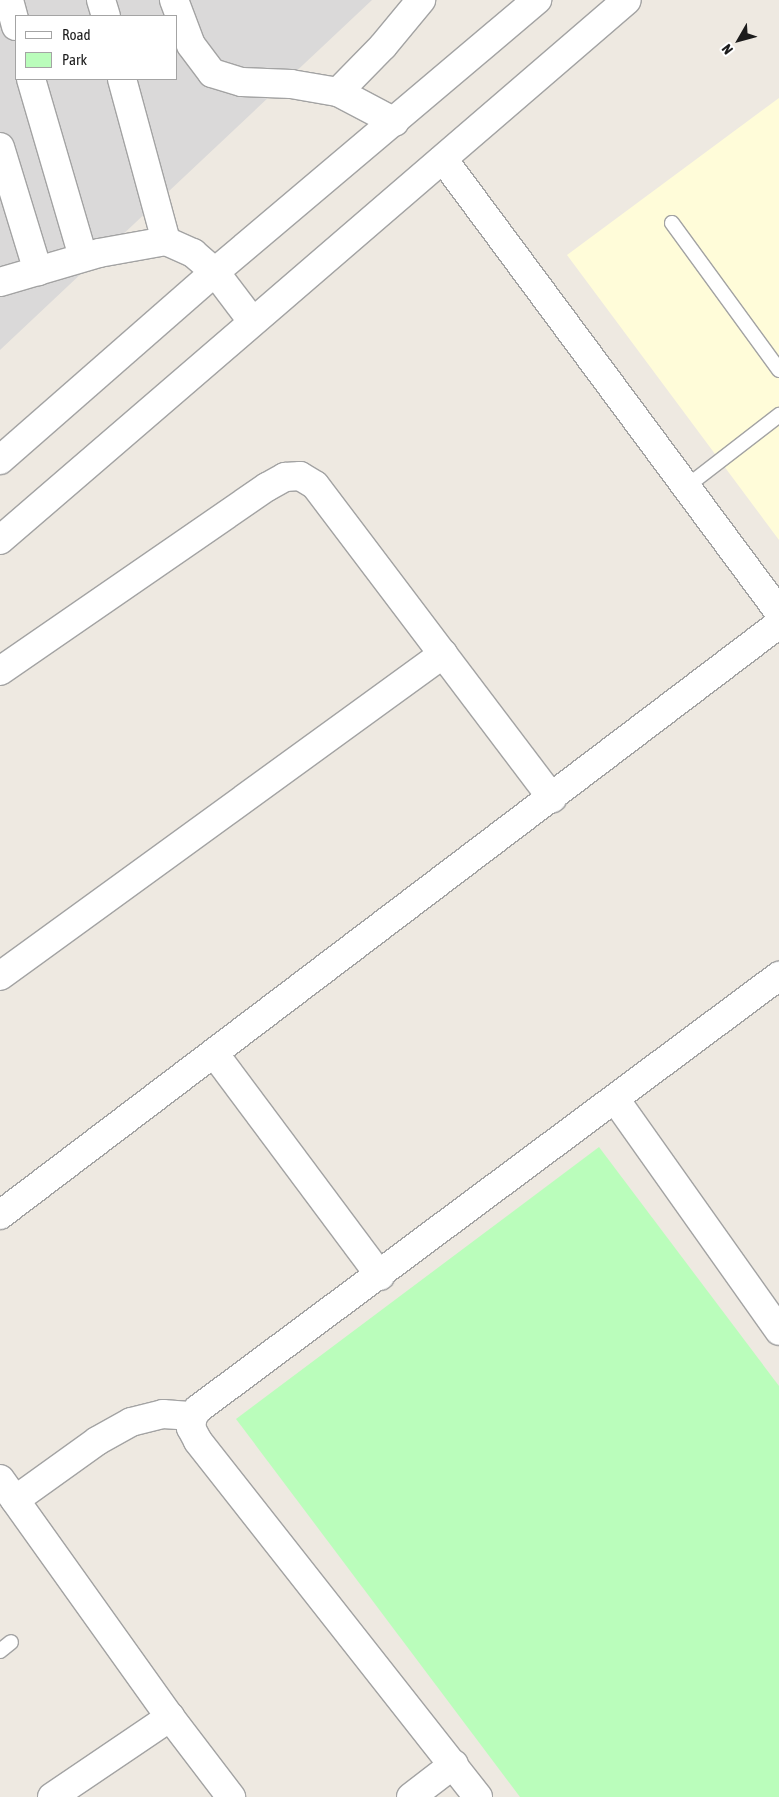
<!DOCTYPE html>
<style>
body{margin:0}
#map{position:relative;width:779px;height:1797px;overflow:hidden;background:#eee9e1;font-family:"Asap Condensed",sans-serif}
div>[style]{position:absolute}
.residential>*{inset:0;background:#dad9d9}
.education>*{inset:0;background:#fffcd9}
.park>*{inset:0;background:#bafdbb}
.roads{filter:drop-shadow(1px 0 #a3a3a3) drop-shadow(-1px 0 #a3a3a3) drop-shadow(0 1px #a3a3a3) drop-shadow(0 -1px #a3a3a3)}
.service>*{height:14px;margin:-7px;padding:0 7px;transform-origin:7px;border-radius:7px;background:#fff}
.minor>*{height:28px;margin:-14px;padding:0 14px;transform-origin:14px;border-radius:14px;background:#fff}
.tertiary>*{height:28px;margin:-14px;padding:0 14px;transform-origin:14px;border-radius:14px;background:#fff}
span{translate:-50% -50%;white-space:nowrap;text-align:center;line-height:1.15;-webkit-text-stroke:5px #fff;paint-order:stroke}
.legend{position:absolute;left:15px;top:15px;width:162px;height:65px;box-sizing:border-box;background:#fff;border:1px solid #a4a4a4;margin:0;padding:6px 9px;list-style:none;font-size:15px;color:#1c1c1c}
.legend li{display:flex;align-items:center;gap:10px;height:25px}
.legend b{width:25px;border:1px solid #a4a4a4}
.north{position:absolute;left:714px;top:15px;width:50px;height:50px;-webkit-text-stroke:4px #fff;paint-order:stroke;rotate:232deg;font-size:14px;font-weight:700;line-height:20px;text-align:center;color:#1c1c1c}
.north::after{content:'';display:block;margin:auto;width:18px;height:22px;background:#1c1c1c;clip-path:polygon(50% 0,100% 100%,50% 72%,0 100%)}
</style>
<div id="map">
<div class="residential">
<i style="clip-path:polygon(evenodd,0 0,372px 0,0 350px,0 0,16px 16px,176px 16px,176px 79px,16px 79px,16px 16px)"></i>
</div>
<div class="education">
<i style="clip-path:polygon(779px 98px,779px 540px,567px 255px)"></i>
</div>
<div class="park">
<i style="clip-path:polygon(599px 1147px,779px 1386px,779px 1797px,520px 1797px,236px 1419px)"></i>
</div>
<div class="roads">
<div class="service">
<i style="left:672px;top:223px;width:182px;rotate:53.9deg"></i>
<i style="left:686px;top:487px;width:118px;rotate:-37.7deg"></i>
<i style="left:0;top:1651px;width:14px;rotate:-39deg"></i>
</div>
<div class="minor">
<i style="left:9px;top:0;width:27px;rotate:75deg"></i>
<i style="left:101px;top:0;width:17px;rotate:73deg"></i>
<i style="left:174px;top:0;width:48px;rotate:69.3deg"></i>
<i style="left:191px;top:45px;width:35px;rotate:53deg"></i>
<i style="left:212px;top:73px;width:31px;rotate:17deg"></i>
<i style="left:242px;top:82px;width:49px;rotate:2.3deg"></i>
<i style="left:291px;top:84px;width:48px;rotate:9.7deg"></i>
<i style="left:338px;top:92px;width:64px;rotate:27.8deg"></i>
<i style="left:31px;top:79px;width:185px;rotate:73.7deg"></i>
<i style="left:122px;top:79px;width:168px;rotate:74.8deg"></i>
<i style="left:338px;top:92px;width:64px;rotate:-45.6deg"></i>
<i style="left:383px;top:46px;width:60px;rotate:-50.4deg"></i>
<i style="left:0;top:147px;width:130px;rotate:73deg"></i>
<i style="left:443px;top:159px;width:564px;rotate:53.43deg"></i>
<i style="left:0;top:282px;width:103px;rotate:-16.3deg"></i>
<i style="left:99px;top:253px;width:68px;rotate:-10.2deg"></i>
<i style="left:166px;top:241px;width:30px;rotate:24deg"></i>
<i style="left:193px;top:253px;width:29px;rotate:41deg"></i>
<i style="left:215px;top:272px;width:61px;rotate:52.9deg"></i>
<i style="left:0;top:671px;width:324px;rotate:-34.6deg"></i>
<i style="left:267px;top:487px;width:21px;rotate:-29deg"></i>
<i style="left:285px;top:477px;width:15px;rotate:-4deg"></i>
<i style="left:300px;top:476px;width:17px;rotate:31deg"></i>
<i style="left:315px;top:485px;width:212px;rotate:52.9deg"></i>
<i style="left:0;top:976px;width:548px;rotate:-36.01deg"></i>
<i style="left:443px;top:654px;width:181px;rotate:52.9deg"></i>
<i style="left:214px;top:1053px;width:278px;rotate:53.3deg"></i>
<i style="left:615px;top:1099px;width:284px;rotate:54.7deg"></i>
<i style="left:0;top:1215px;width:978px;rotate:-37.19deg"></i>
<i style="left:0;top:1479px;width:292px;rotate:54.5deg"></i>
<i style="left:170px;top:1717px;width:101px;rotate:52.7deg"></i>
<i style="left:15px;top:1500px;width:101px;rotate:-35.7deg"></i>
<i style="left:97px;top:1441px;width:39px;rotate:-29deg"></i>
<i style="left:131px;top:1422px;width:33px;rotate:-14deg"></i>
<i style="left:163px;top:1414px;width:30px;rotate:4deg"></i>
<i style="left:52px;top:1797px;width:143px;rotate:-34.1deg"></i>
<i style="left:411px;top:1797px;width:54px;rotate:-37.5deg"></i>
<i style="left:478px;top:1797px;width:453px;rotate:-128.2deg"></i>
<i style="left:198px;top:1441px;width:15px;rotate:-118deg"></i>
<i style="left:191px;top:1428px;width:12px;rotate:-81deg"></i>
<i style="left:193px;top:1416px;width:9px;rotate:-54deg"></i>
<i style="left:198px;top:1409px;width:725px;rotate:-36.7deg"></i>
</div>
<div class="tertiary">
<i style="left:0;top:460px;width:286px;rotate:-41.2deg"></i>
<i style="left:215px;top:272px;width:422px;rotate:-40.2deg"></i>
<i style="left:0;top:540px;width:827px;rotate:-40.74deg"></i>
</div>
</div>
<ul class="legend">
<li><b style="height:6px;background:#fff"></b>Road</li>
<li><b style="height:14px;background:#bafdbb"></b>Park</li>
</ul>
<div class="north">N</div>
</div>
